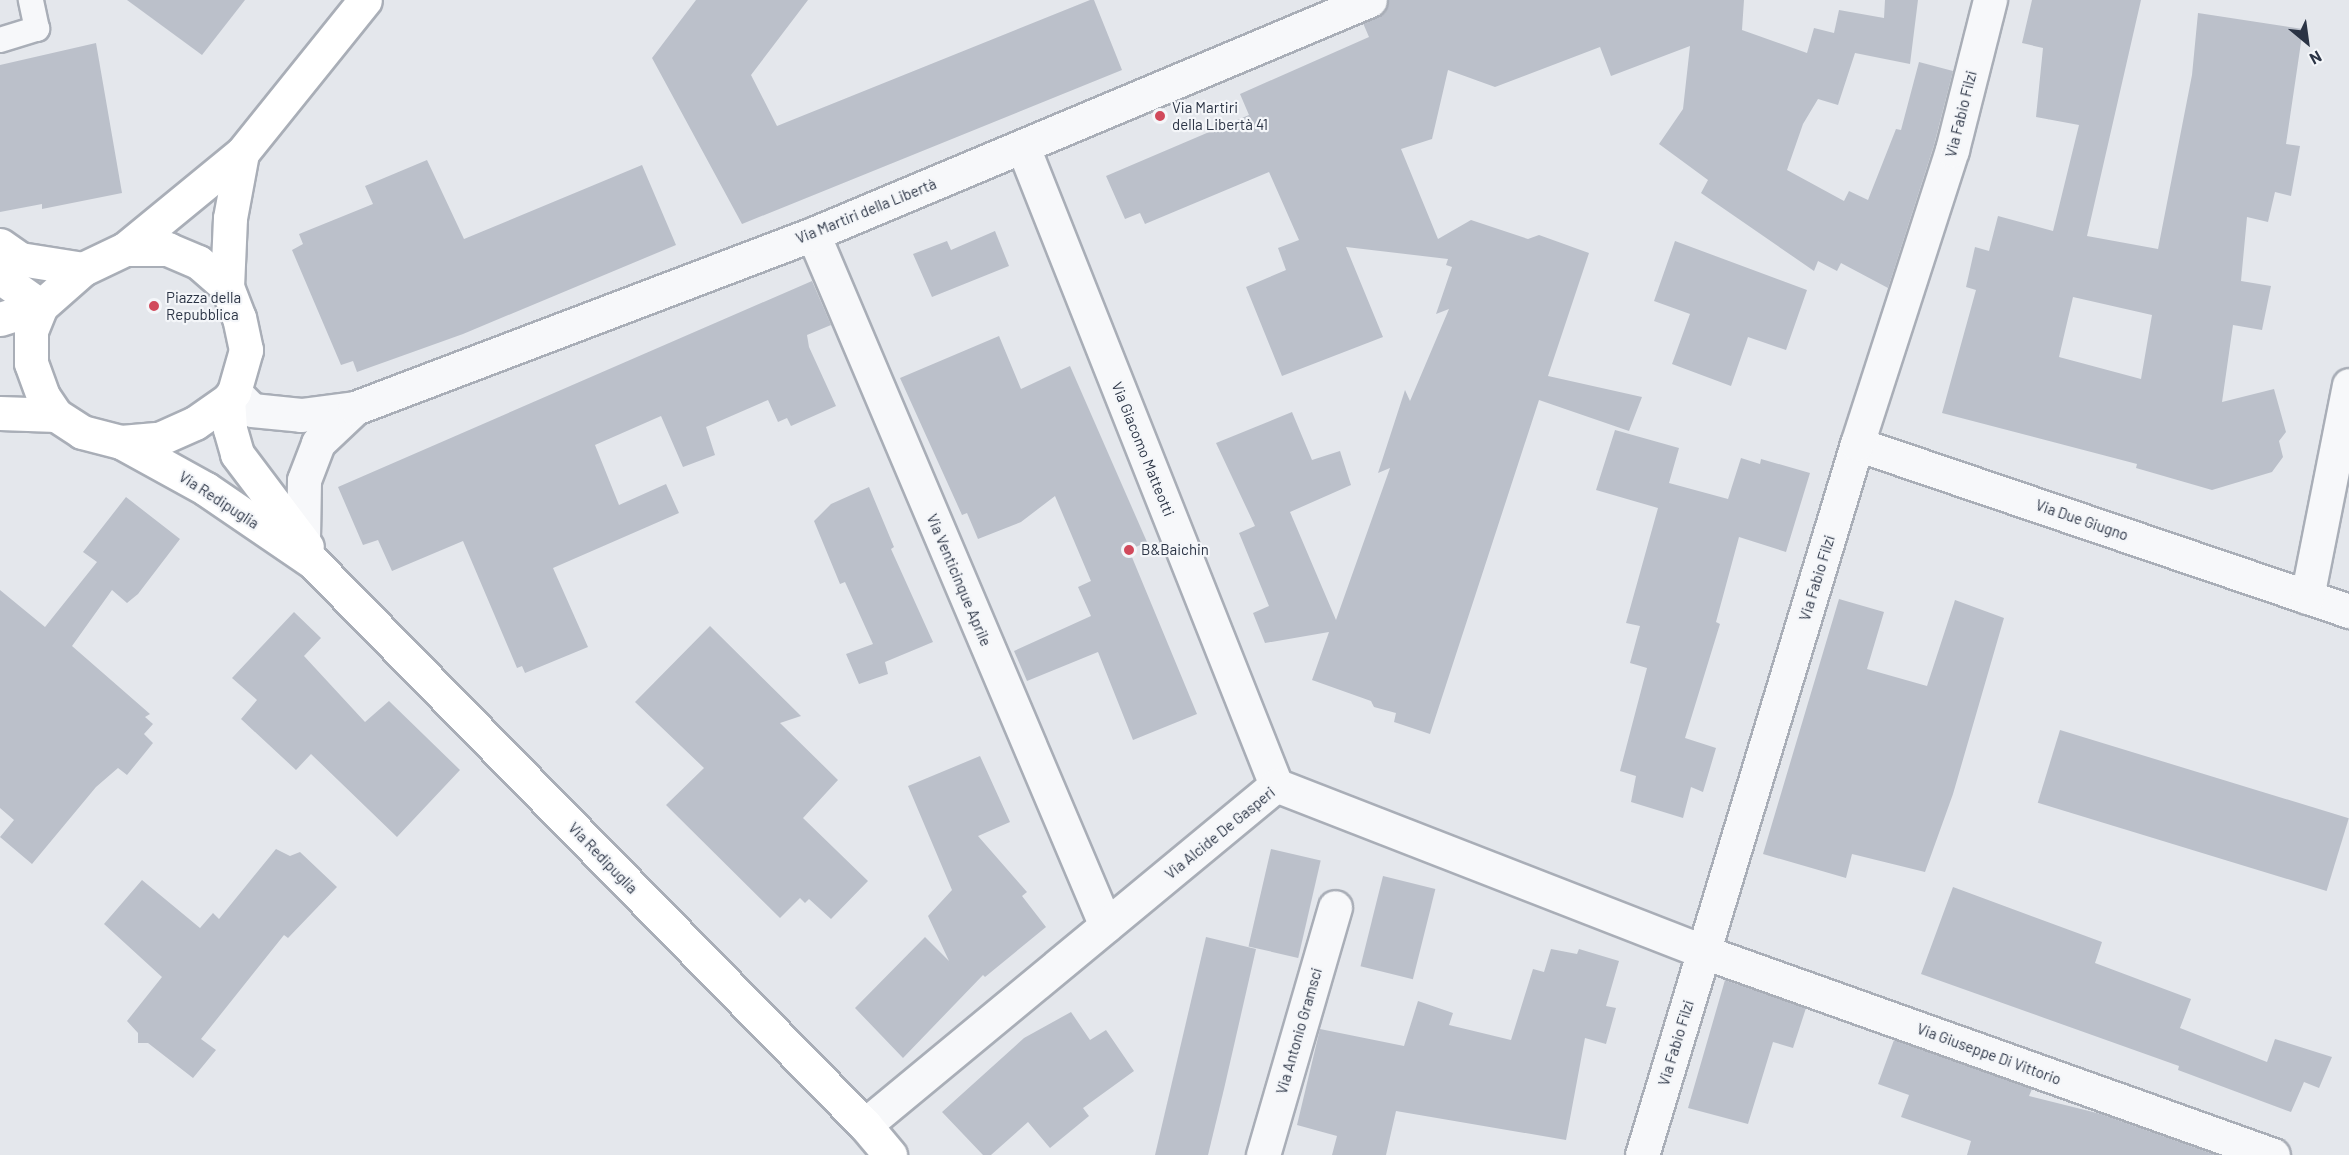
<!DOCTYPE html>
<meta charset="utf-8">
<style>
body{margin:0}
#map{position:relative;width:2349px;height:1155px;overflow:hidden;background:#e4e7ec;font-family:Barlow,sans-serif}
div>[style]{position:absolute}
.building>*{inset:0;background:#bbc0ca;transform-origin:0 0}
.roads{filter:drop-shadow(2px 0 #a9aeb7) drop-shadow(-2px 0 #a9aeb7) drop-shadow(0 2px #a9aeb7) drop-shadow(0 -2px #a9aeb7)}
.lane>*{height:24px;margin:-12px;padding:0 12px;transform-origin:12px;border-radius:12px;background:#f7f8fa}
.street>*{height:33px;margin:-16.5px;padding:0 16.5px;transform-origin:16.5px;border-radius:16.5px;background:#f7f8fa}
.secondary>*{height:33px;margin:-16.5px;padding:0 16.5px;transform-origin:16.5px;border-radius:16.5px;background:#fff}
.dots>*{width:16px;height:16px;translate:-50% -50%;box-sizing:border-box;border:3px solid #f4f6f9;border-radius:50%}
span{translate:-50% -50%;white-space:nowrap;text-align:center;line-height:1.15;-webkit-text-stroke:4.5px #f4f6f9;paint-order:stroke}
.poi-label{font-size:15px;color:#2b3445}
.left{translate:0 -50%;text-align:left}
.street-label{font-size:15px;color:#2b3445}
.north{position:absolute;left:2277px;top:12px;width:60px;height:60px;-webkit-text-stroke:4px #f4f6f9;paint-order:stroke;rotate:151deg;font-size:16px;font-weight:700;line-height:24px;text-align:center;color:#2b3445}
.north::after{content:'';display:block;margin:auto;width:21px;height:27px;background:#2b3445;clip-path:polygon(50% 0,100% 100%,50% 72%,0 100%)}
</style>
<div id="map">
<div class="building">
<i style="clip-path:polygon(127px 0,245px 0,202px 55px)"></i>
<i style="clip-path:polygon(696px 0,808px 0,751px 75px,777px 126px,1090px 0,1094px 0,1122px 70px,742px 224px,652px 58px)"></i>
<i style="clip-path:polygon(1388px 0,1744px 0,1742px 30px,1807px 53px,1814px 28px,1834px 33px,1839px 10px,1884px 18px,1885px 0,1918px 0,1910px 64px,1855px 53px,1838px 105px,1818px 99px,1803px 124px,1787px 170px,1844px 201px,1849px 191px,1868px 200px,1896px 129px,1901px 130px,1919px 62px,1953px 71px,1934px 145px,1888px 288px,1841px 263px,1837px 271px,1818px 261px,1814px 271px,1701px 193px,1708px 180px,1659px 144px,1683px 109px,1690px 46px,1611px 76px,1600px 47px,1495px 87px,1448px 70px,1432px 139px,1401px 149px,1438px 239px,1471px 220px,1528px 239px,1539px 235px,1589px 253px,1548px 376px,1642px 397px,1629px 431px,1539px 400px,1430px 734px,1394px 722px,1396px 713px,1374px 707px,1371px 701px,1312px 680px,1329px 632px,1265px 643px,1253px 613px,1269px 606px,1239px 533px,1255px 526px,1216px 443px,1292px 412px,1312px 460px,1340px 451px,1351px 485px,1290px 512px,1336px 620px,1390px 468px,1378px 473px,1405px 390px,1410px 401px,1449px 309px,1436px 314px,1452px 267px,1446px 265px,1448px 259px,1346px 247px,1383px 337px,1282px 376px,1246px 287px,1286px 270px,1278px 248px,1299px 240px,1269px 172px,1145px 224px,1140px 213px,1125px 219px,1106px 176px,1249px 115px,1240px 94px,1369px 37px,1363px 23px,1385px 12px)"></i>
<i style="clip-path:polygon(evenodd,2032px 0,2141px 0,2087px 236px,2158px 249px,2192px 75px,2198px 13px,2303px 29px,2286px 144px,2300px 146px,2291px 196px,2275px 192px,2268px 222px,2247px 217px,2241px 281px,2271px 286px,2262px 330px,2233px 325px,2222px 402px,2274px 389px,2286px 432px,2279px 441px,2283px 457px,2272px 472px,2212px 490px,2136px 468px,2137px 464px,1942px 413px,1976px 290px,1966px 287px,1975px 247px,1989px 251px,1998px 216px,2053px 231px,2079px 125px,2036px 117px,2043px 48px,2022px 43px,2032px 0,2073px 297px,2152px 315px,2141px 379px,2059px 357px,2073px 297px)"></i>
<i style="clip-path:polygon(96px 43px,122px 193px,42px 209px,42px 204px,0 212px,0 65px)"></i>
<i style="clip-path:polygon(427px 160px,464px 239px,642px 165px,676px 245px,463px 334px,357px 372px,353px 361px,341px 365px,292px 250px,303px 244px,299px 234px,373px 204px,365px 186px)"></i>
<i style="clip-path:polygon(995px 231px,1009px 266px,932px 297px,913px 254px,947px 241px,951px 250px)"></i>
<i style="clip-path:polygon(1675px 241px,1807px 290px,1786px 350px,1748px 337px,1731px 386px,1672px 364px,1690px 314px,1654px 301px)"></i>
<i style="clip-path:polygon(812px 281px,831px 325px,807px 335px,809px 347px,836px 406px,791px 426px,787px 418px,778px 422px,768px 400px,706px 427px,715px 455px,683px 467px,661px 416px,595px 445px,619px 505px,666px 484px,679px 513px,553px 568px,588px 647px,525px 673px,522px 666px,517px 668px,463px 541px,392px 571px,378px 540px,363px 545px,338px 487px)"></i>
<i style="clip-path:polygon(999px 336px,1021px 389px,1070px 366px,1147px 542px,1129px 550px,1197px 714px,1133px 740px,1098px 652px,1027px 681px,1014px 651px,1091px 616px,1078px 587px,1091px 581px,1055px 496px,1021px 522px,978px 539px,967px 513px,962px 515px,900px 378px)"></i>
<i style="clip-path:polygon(1615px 430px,1679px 448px,1669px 483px,1728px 499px,1741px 458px,1760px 464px,1761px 459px,1810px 473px,1786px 552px,1739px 537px,1716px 622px,1720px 624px,1685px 738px,1716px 748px,1703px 792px,1691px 787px,1683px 818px,1631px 802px,1636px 776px,1620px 771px,1647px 668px,1630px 663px,1640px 626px,1626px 623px,1658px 508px,1596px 490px)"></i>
<i style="clip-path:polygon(869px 487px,894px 547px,891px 549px,933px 642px,885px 662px,888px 674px,859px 684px,846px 654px,873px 644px,845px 582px,840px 584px,814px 521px,831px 504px)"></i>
<i style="clip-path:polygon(126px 497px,180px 539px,138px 594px,127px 603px,112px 590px,72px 646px,150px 714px,145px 717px,153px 724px,144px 734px,153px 743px,127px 775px,118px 768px,96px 787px,32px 864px,0 837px,14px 820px,0 808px,0 590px,45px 627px,97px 562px,83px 552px)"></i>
<i style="clip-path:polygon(1839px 599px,1884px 612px,1867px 669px,1927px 686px,1955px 600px,2004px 618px,1953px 794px,1925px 872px,1852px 854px,1846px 878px,1763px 854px)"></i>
<i style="clip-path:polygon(294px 612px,321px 638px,304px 656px,365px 722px,389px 701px,460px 770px,397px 837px,311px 754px,296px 770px,241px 719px,257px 700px,232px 678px)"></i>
<i style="clip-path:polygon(710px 626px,801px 716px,780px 723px,838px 780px,803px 818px,868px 881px,831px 919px,809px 899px,805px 903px,800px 898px,780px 918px,666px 805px,704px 768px,635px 702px)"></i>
<i style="left:2060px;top:730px;width:302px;height:76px;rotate:17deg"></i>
<i style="clip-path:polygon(980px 756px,1010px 822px,978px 836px,1027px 892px,1022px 896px,1046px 927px,985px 977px,983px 975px,903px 1058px,855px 1008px,925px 937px,949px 961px,928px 916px,952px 890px,908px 786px)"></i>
<i style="clip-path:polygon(276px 849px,290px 856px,300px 852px,337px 887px,288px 938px,284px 935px,201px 1039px,216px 1050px,193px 1078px,148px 1043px,138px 1043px,138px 1033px,127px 1021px,162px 977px,104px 924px,142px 880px,200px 928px,213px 913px,219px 919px)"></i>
<i style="left:1271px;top:849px;width:51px;height:100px;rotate:13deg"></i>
<i style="left:1383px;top:876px;width:54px;height:93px;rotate:14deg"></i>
<i style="clip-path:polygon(1953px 887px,2102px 942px,2095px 963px,2191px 999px,2180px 1028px,2267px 1062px,2275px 1039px,2332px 1057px,2319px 1088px,2304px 1082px,2291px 1112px,2178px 1070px,2179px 1066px,1921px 974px)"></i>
<i style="clip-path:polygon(1206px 937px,1256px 949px,1224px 1089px,1208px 1155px,1155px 1155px)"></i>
<i style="clip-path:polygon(1551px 949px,1577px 954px,1579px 949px,1619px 961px,1606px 1006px,1616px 1008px,1606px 1044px,1585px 1038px,1566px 1140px,1396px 1111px,1386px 1155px,1332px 1155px,1337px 1136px,1297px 1125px,1320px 1029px,1404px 1046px,1418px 1001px,1453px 1013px,1449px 1025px,1511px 1040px,1533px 969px,1544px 972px)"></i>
<i style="clip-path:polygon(1725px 980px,1806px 1008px,1793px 1048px,1773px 1042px,1748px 1124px,1688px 1108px)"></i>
<i style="clip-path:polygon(1071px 1012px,1090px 1040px,1106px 1030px,1134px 1071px,1083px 1108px,1089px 1116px,1050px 1148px,1028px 1122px,991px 1155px,983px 1155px,942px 1112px,1024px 1038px)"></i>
<i style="clip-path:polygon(1894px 1040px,2032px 1089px,2029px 1096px,2101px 1114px,2216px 1155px,1967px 1155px,1971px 1141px,1901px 1117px,1909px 1095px,1878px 1084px)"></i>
</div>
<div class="roads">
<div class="lane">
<i style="left:0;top:40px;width:39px;rotate:-17deg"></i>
<i style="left:37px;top:29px;width:30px;rotate:-102deg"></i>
</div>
<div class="street">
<i style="left:1023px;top:147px;width:686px;rotate:68.37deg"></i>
<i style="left:813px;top:234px;width:751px;rotate:67.05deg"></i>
<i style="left:234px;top:392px;width:25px;rotate:45deg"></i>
<i style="left:252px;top:410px;width:49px;rotate:5.8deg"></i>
<i style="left:301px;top:415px;width:54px;rotate:-7.4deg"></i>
<i style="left:1857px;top:444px;width:520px;rotate:18.75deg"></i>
<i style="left:303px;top:538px;width:58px;rotate:-89deg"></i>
<i style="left:304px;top:480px;width:40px;rotate:-69deg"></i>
<i style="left:318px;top:443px;width:51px;rotate:-43.4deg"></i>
<i style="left:355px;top:408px;width:490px;rotate:-20.8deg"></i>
<i style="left:813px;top:234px;width:604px;rotate:-22.79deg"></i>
<i style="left:2307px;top:597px;width:216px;rotate:-78.8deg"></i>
<i style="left:865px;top:1125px;width:533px;rotate:-39.6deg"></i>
<i style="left:1276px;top:785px;width:459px;rotate:21.3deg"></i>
<i style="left:1704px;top:952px;width:604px;rotate:19.63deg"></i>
<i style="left:1263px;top:1155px;width:258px;rotate:-73.8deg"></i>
<i style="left:1642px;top:1155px;width:743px;rotate:-73.18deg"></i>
<i style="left:1857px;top:444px;width:309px;rotate:-72.1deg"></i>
<i style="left:1952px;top:150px;width:155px;rotate:-75.8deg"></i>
</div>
<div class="secondary">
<i style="left:0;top:245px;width:24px;rotate:35deg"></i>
<i style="left:20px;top:259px;width:64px;rotate:9deg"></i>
<i style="left:125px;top:249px;width:151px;rotate:-39.4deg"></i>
<i style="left:242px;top:153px;width:196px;rotate:-51.2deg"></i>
<i style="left:0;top:277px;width:50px;rotate:35.3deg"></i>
<i style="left:227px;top:287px;width:38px;rotate:-139deg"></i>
<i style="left:198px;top:262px;width:33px;rotate:-157deg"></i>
<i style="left:168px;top:249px;width:43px;rotate:180deg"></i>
<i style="left:125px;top:249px;width:47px;rotate:154.5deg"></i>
<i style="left:83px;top:269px;width:56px;rotate:138.6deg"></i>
<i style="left:41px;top:306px;width:27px;rotate:112deg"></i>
<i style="left:31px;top:331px;width:32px;rotate:90deg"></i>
<i style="left:31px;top:363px;width:35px;rotate:70deg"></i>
<i style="left:43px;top:396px;width:23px;rotate:56deg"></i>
<i style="left:56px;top:415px;width:31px;rotate:33deg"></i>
<i style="left:82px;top:432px;width:40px;rotate:14.4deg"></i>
<i style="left:121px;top:442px;width:38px;rotate:-5deg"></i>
<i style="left:159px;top:439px;width:39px;rotate:-24deg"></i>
<i style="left:195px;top:423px;width:40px;rotate:-34.9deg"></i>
<i style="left:228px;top:400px;width:10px;rotate:-53deg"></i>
<i style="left:234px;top:392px;width:44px;rotate:-74.1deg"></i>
<i style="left:246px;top:350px;width:33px;rotate:-102deg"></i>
<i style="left:239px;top:318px;width:33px;rotate:-111deg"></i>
<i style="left:227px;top:287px;width:69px;rotate:-87.5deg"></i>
<i style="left:230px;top:218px;width:66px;rotate:-79.5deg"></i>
<i style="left:0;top:319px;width:43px;rotate:-17.6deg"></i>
<i style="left:228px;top:400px;width:29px;rotate:86deg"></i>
<i style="left:230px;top:429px;width:26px;rotate:74deg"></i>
<i style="left:237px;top:454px;width:116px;rotate:53deg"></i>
<i style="left:0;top:413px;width:56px;rotate:2deg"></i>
<i style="left:121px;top:442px;width:97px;rotate:28.9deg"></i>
<i style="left:206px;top:489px;width:130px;rotate:34.3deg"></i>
<i style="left:313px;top:562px;width:788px;rotate:45.57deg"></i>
<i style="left:865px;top:1125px;width:39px;rotate:50deg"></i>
</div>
</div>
<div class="dots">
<i style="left:1160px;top:116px;background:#d1495b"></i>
<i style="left:154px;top:306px;background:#d1495b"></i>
<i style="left:1129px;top:550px;background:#d1495b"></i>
</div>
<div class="poi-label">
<span class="left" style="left:1172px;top:116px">Via Martiri<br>della Libertà 41</span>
<span class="left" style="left:166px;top:306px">Piazza della<br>Repubblica</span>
<span class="left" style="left:1141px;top:550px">B&amp;Baichin</span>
</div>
<div class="street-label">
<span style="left:1961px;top:114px;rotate:-76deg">Via Fabio Filzi</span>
<span style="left:866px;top:211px;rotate:-22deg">Via Martiri della Libertà</span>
<span style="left:1143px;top:449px;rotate:68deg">Via Giacomo Matteotti</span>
<span style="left:219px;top:500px;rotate:33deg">Via Redipuglia</span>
<span style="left:2082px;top:520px;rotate:19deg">Via Due Giugno</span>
<span style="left:1817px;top:578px;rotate:-73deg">Via Fabio Filzi</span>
<span style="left:959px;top:580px;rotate:67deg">Via Venticinque Aprile</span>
<span style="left:1220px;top:833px;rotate:-39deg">Via Alcide De Gasperi</span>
<span style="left:603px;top:858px;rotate:46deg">Via Redipuglia</span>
<span style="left:1299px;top:1031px;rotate:-74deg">Via Antonio Gramsci</span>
<span style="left:1676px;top:1043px;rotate:-73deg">Via Fabio Filzi</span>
<span style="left:1989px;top:1054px;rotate:20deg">Via Giuseppe Di Vittorio</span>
</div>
<div class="north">N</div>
</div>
